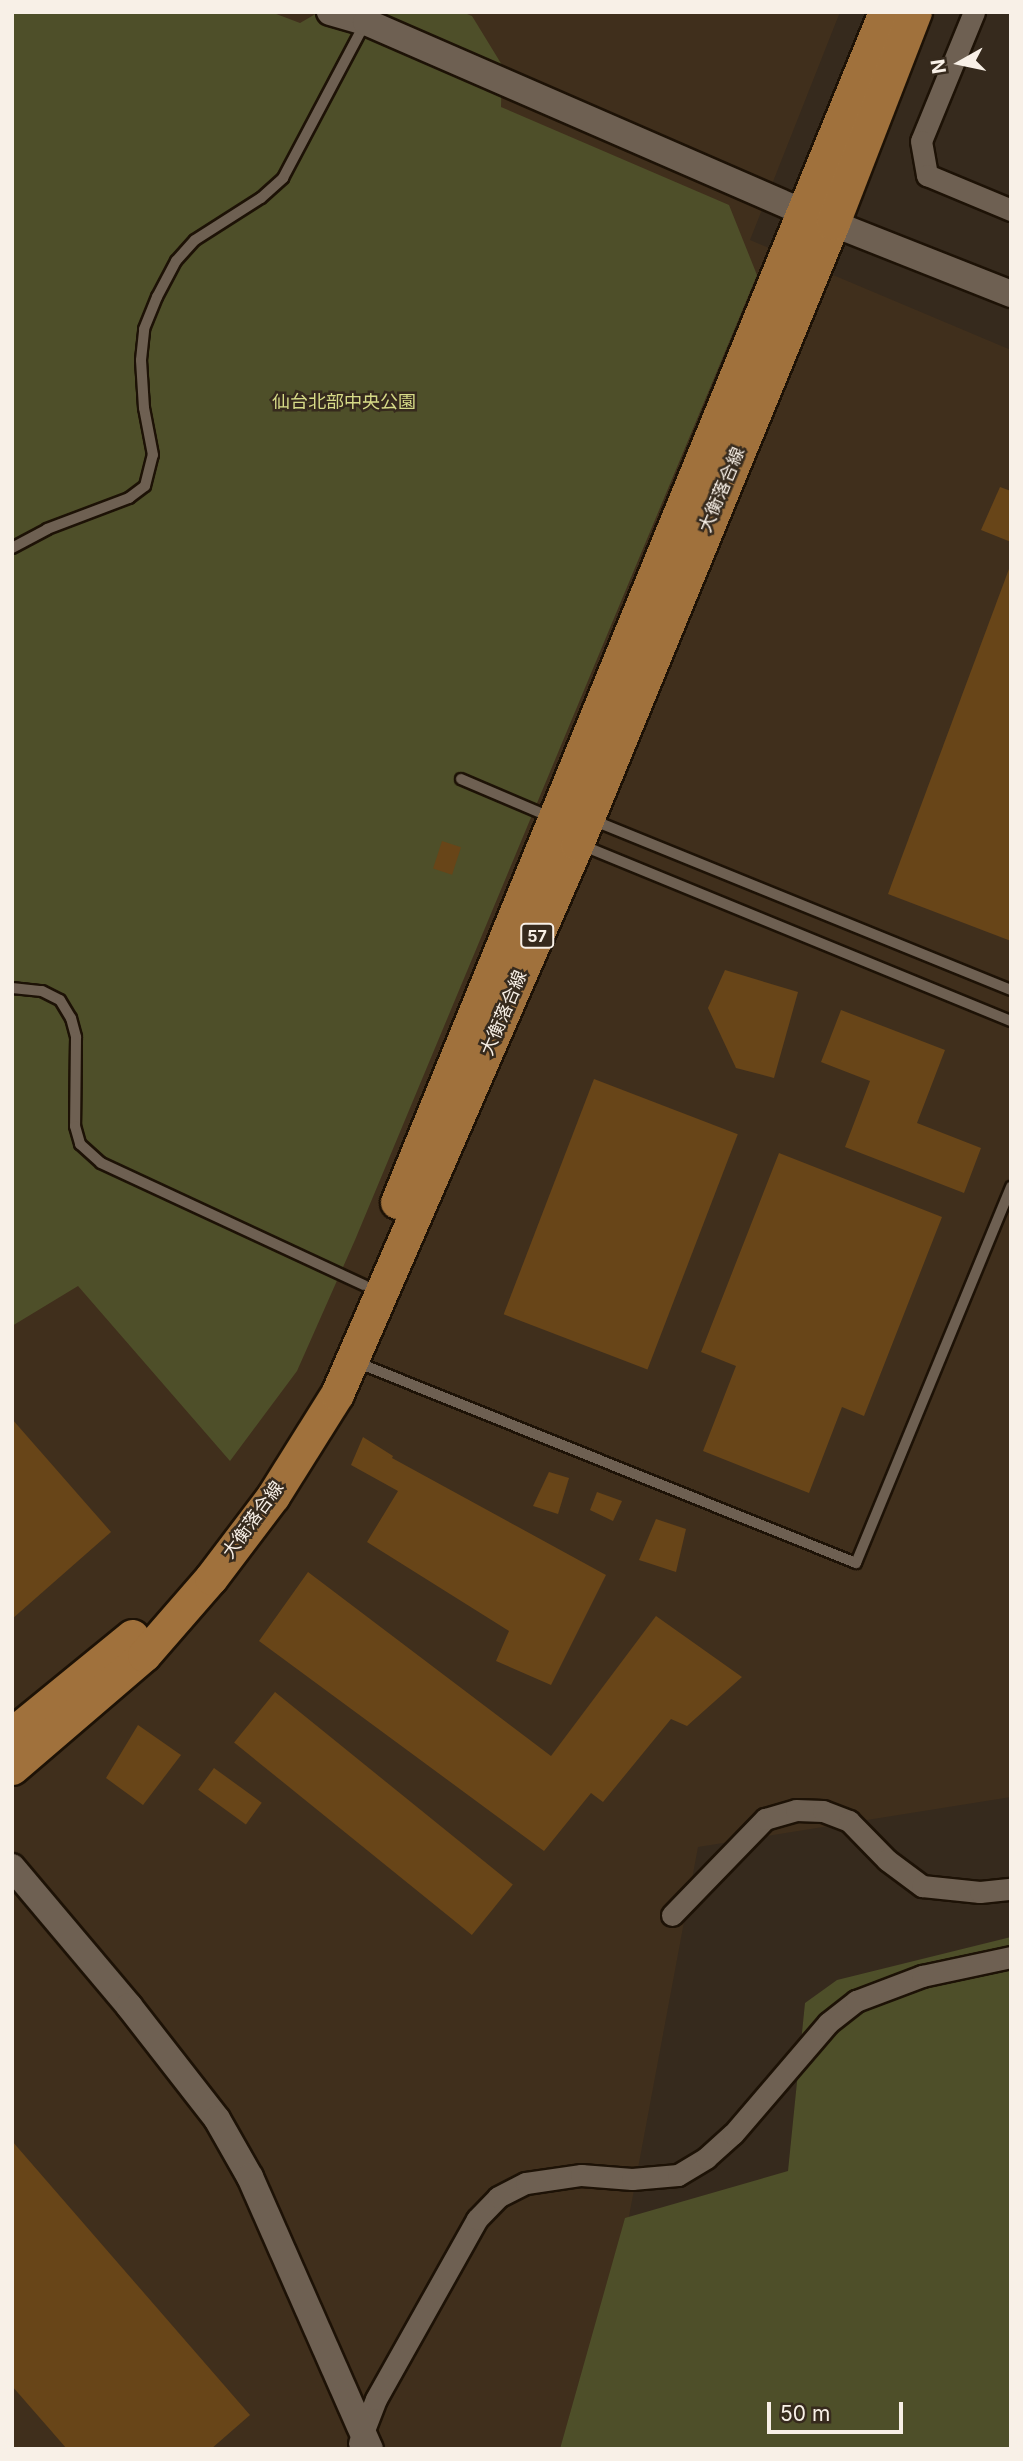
<!DOCTYPE html>
<meta charset="utf-8">
<style>
body{margin:0}
#map{position:relative;width:1023px;height:2461px;overflow:hidden;background:#362a1d;font-family:Inter,"Noto Sans JP",sans-serif}
div>[style]{position:absolute}
.built>*{inset:0;background:#402f1c}
.green>*{inset:0;background:#4e4f29}
.building>*{inset:0;background:#684518;transform-origin:0 0}
.roads{filter:drop-shadow(2px 0 #1d1206) drop-shadow(-2px 0 #1d1206) drop-shadow(0 2px #1d1206) drop-shadow(0 -2px #1d1206)}
.service>*{height:10px;margin:-5px;padding:0 5px;transform-origin:5px;border-radius:5px;background:#6e6052}
.minor>*{height:21px;margin:-10.5px;padding:0 10.5px;transform-origin:10.5px;border-radius:10.5px;background:#6e6052}
.tertiary>*{height:26px;margin:-13px;padding:0 13px;transform-origin:13px;border-radius:13px;background:#6e6052}
.primary>*{height:33px;margin:-16.5px;padding:0 16.5px;transform-origin:16.5px;border-radius:16.5px;background:#a0713c}
span{translate:-50% -50%;white-space:nowrap;text-align:center;line-height:1.15;-webkit-text-stroke:5px #362a1d;paint-order:stroke}
.shield-label span{padding:2px 5px;background:#362a1d;border:2px solid;border-radius:5px;-webkit-text-stroke-width:0}
.shield-label{font-size:16px;color:#f8f0e7;font-weight:700}
.park-label{font-size:18px;color:#d6da87}
.street-label{font-size:18px;color:#f8f0e7}
.frame{position:absolute;inset:0;border:14px solid #f8f0e7;pointer-events:none}
.north{position:absolute;left:925px;top:28px;width:70px;height:70px;-webkit-text-stroke:5px #362a1d;paint-order:stroke;rotate:261deg;font-size:19px;font-weight:700;line-height:28px;text-align:center;color:#f8f0e7}
.north::after{content:'';display:block;margin:auto;width:24px;height:32px;background:#f8f0e7;clip-path:polygon(50% 0,100% 100%,50% 72%,0 100%)}
.scale{position:absolute;left:767px;top:2402px;width:136px;height:32px;box-sizing:border-box;border:4px solid #f8f0e7;border-top:0;padding-left:9px;font-size:21px;line-height:24px;white-space:nowrap;color:#f8f0e7;-webkit-text-stroke:5px #362a1d;paint-order:stroke}
</style>
<div id="map">
<div class="built">
<i style="clip-path:polygon(12px 12px,840px 12px,750px 240px,1011px 350px,1011px 1797px,698px 1847px,619px 2270px,647px 2449px,12px 2449px)"></i>
</div>
<div class="green">
<i style="clip-path:polygon(12px 12px,271px 12px,300px 23px,319px 12px,462px 12px,472px 16px,502px 65px,501px 107px,729px 205px,757px 275px,355px 1240px,297px 1371px,230px 1461px,78px 1286px,12px 1326px)"></i>
<i style="clip-path:polygon(1011px 1937px,1011px 2449px,560px 2449px,625px 2218px,788px 2171px,805px 2003px,837px 1980px)"></i>
</div>
<div class="building">
<i style="clip-path:polygon(1000px 487px,1011px 491px,1011px 542px,981px 530px)"></i>
<i style="clip-path:polygon(1009px 569px,1011px 569px,1011px 941px,888px 894px)"></i>
<i style="left:442px;top:841px;width:20px;height:29px;rotate:18deg"></i>
<i style="clip-path:polygon(725px 970px,798px 992px,774px 1078px,736px 1068px,708px 1008px)"></i>
<i style="clip-path:polygon(841px 1010px,945px 1050px,917px 1123px,981px 1148px,964px 1193px,845px 1147px,870px 1081px,821px 1062px)"></i>
<i style="left:594px;top:1079px;width:154px;height:252px;rotate:21deg"></i>
<i style="clip-path:polygon(779px 1153px,942px 1217px,864px 1416px,842px 1407px,809px 1493px,703px 1451px,736px 1366px,701px 1352px)"></i>
<i style="clip-path:polygon(12px 1419px,111px 1532px,12px 1619px)"></i>
<i style="clip-path:polygon(363px 1437px,393px 1456px,392px 1458px,606px 1575px,551px 1685px,496px 1661px,509px 1631px,367px 1542px,398px 1491px,351px 1465px)"></i>
<i style="clip-path:polygon(549px 1472px,569px 1478px,558px 1514px,533px 1506px)"></i>
<i style="clip-path:polygon(597px 1492px,622px 1501px,613px 1521px,590px 1510px)"></i>
<i style="clip-path:polygon(656px 1519px,686px 1529px,676px 1572px,639px 1560px)"></i>
<i style="clip-path:polygon(308px 1572px,551px 1756px,656px 1616px,742px 1677px,687px 1726px,671px 1719px,603px 1802px,591px 1793px,544px 1851px,259px 1641px)"></i>
<i style="left:275px;top:1692px;width:306px;height:65px;rotate:39deg"></i>
<i style="clip-path:polygon(138px 1725px,181px 1755px,143px 1805px,106px 1778px)"></i>
<i style="left:214px;top:1768px;width:59px;height:27px;rotate:36deg"></i>
<i style="clip-path:polygon(12px 2141px,250px 2415px,211px 2449px,67px 2449px,12px 2386px)"></i>
</div>
<div class="roads">
<div class="service">
<i style="left:12px;top:548px;width:40px;rotate:-28deg"></i>
<i style="left:47px;top:529px;width:88px;rotate:-20.7deg"></i>
<i style="left:129px;top:498px;width:20px;rotate:-37deg"></i>
<i style="left:145px;top:486px;width:32px;rotate:-76deg"></i>
<i style="left:153px;top:455px;width:48px;rotate:-100.8deg"></i>
<i style="left:144px;top:408px;width:48px;rotate:-93.6deg"></i>
<i style="left:141px;top:360px;width:31px;rotate:-84deg"></i>
<i style="left:144px;top:329px;width:35px;rotate:-68deg"></i>
<i style="left:157px;top:297px;width:41px;rotate:-62.2deg"></i>
<i style="left:176px;top:261px;width:28px;rotate:-48deg"></i>
<i style="left:195px;top:240px;width:78px;rotate:-32.5deg"></i>
<i style="left:261px;top:198px;width:30px;rotate:-42deg"></i>
<i style="left:283px;top:178px;width:175px;rotate:-62.1deg"></i>
<i style="left:461px;top:779px;width:97px;rotate:23.1deg"></i>
<i style="left:590px;top:819px;width:454px;rotate:22.1deg"></i>
<i style="left:579px;top:844px;width:467px;rotate:22.3deg"></i>
<i style="left:12px;top:988px;width:30px;rotate:6deg"></i>
<i style="left:42px;top:991px;width:20px;rotate:27deg"></i>
<i style="left:60px;top:1000px;width:21px;rotate:59deg"></i>
<i style="left:71px;top:1018px;width:20px;rotate:75deg"></i>
<i style="left:76px;top:1037px;width:89px;rotate:90.6deg"></i>
<i style="left:75px;top:1126px;width:19px;rotate:74deg"></i>
<i style="left:80px;top:1144px;width:28px;rotate:42deg"></i>
<i style="left:101px;top:1163px;width:290px;rotate:24.9deg"></i>
<i style="left:356px;top:1362px;width:539px;rotate:21.9deg"></i>
<i style="left:856px;top:1563px;width:407px;rotate:-67.6deg"></i>
</div>
<div class="minor">
<i style="left:974px;top:12px;width:139px;rotate:112.3deg"></i>
<i style="left:921px;top:141px;width:35px;rotate:80deg"></i>
<i style="left:927px;top:175px;width:91px;rotate:22.6deg"></i>
<i style="left:672px;top:1915px;width:134px;rotate:-45.9deg"></i>
<i style="left:765px;top:1819px;width:32px;rotate:-16deg"></i>
<i style="left:796px;top:1810px;width:27px;rotate:2deg"></i>
<i style="left:823px;top:1811px;width:28px;rotate:21deg"></i>
<i style="left:849px;top:1821px;width:54px;rotate:45.7deg"></i>
<i style="left:887px;top:1860px;width:44px;rotate:36.6deg"></i>
<i style="left:922px;top:1886px;width:58px;rotate:5.9deg"></i>
<i style="left:980px;top:1892px;width:31px;rotate:-6deg"></i>
<i style="left:359px;top:2443px;width:47px;rotate:-68.9deg"></i>
<i style="left:376px;top:2399px;width:206px;rotate:-60.7deg"></i>
<i style="left:477px;top:2219px;width:30px;rotate:-46deg"></i>
<i style="left:498px;top:2197px;width:31px;rotate:-27deg"></i>
<i style="left:526px;top:2183px;width:56px;rotate:-8.3deg"></i>
<i style="left:581px;top:2175px;width:51px;rotate:4.5deg"></i>
<i style="left:632px;top:2179px;width:46px;rotate:-5deg"></i>
<i style="left:678px;top:2175px;width:33px;rotate:-31deg"></i>
<i style="left:706px;top:2158px;width:36px;rotate:-42deg"></i>
<i style="left:733px;top:2134px;width:146px;rotate:-49.4deg"></i>
<i style="left:828px;top:2023px;width:36px;rotate:-38deg"></i>
<i style="left:856px;top:2001px;width:71px;rotate:-20.7deg"></i>
<i style="left:922px;top:1976px;width:91px;rotate:-12.1deg"></i>
</div>
<div class="tertiary">
<i style="left:330px;top:12px;width:37px;rotate:16deg"></i>
<i style="left:366px;top:22px;width:477px;rotate:23.5deg"></i>
<i style="left:804px;top:212px;width:223px;rotate:21.6deg"></i>
<i style="left:12px;top:1867px;width:182px;rotate:49.9deg"></i>
<i style="left:129px;top:2006px;width:143px;rotate:52.1deg"></i>
<i style="left:217px;top:2119px;width:67px;rotate:60.4deg"></i>
<i style="left:250px;top:2177px;width:297px;rotate:66.2deg"></i>
</div>
<div class="primary">
<i style="left:397px;top:1202px;width:1286px;rotate:-67.7deg"></i>
<i style="left:12px;top:1734px;width:155px;rotate:-39.2deg"></i>
<i style="left:12px;top:1768px;width:174px;rotate:-40.6deg"></i>
<i style="left:144px;top:1655px;width:102px;rotate:-49deg"></i>
<i style="left:211px;top:1578px;width:103px;rotate:-52.9deg"></i>
<i style="left:273px;top:1496px;width:120px;rotate:-57.9deg"></i>
<i style="left:337px;top:1394px;width:600px;rotate:-66.43deg"></i>
<i style="left:577px;top:844px;width:672px;rotate:-67.6deg"></i>
<i style="left:833px;top:223px;width:226px;rotate:-68.8deg"></i>
</div>
</div>
<div class="shield-label">
<span style="left:537px;top:936px">57</span>
</div>
<div class="park-label">
<span style="left:344px;top:402px">仙台北部中央公園</span>
</div>
<div class="street-label">
<span style="left:722px;top:490px;rotate:-67deg">大衡落合線</span>
<span style="left:504px;top:1013px;rotate:-67deg">大衡落合線</span>
<span style="left:253px;top:1520px;rotate:-54deg">大衡落合線</span>
</div>
<div class="frame"></div>
<div class="north">N</div>
<div class="scale">50 m</div>
</div>
